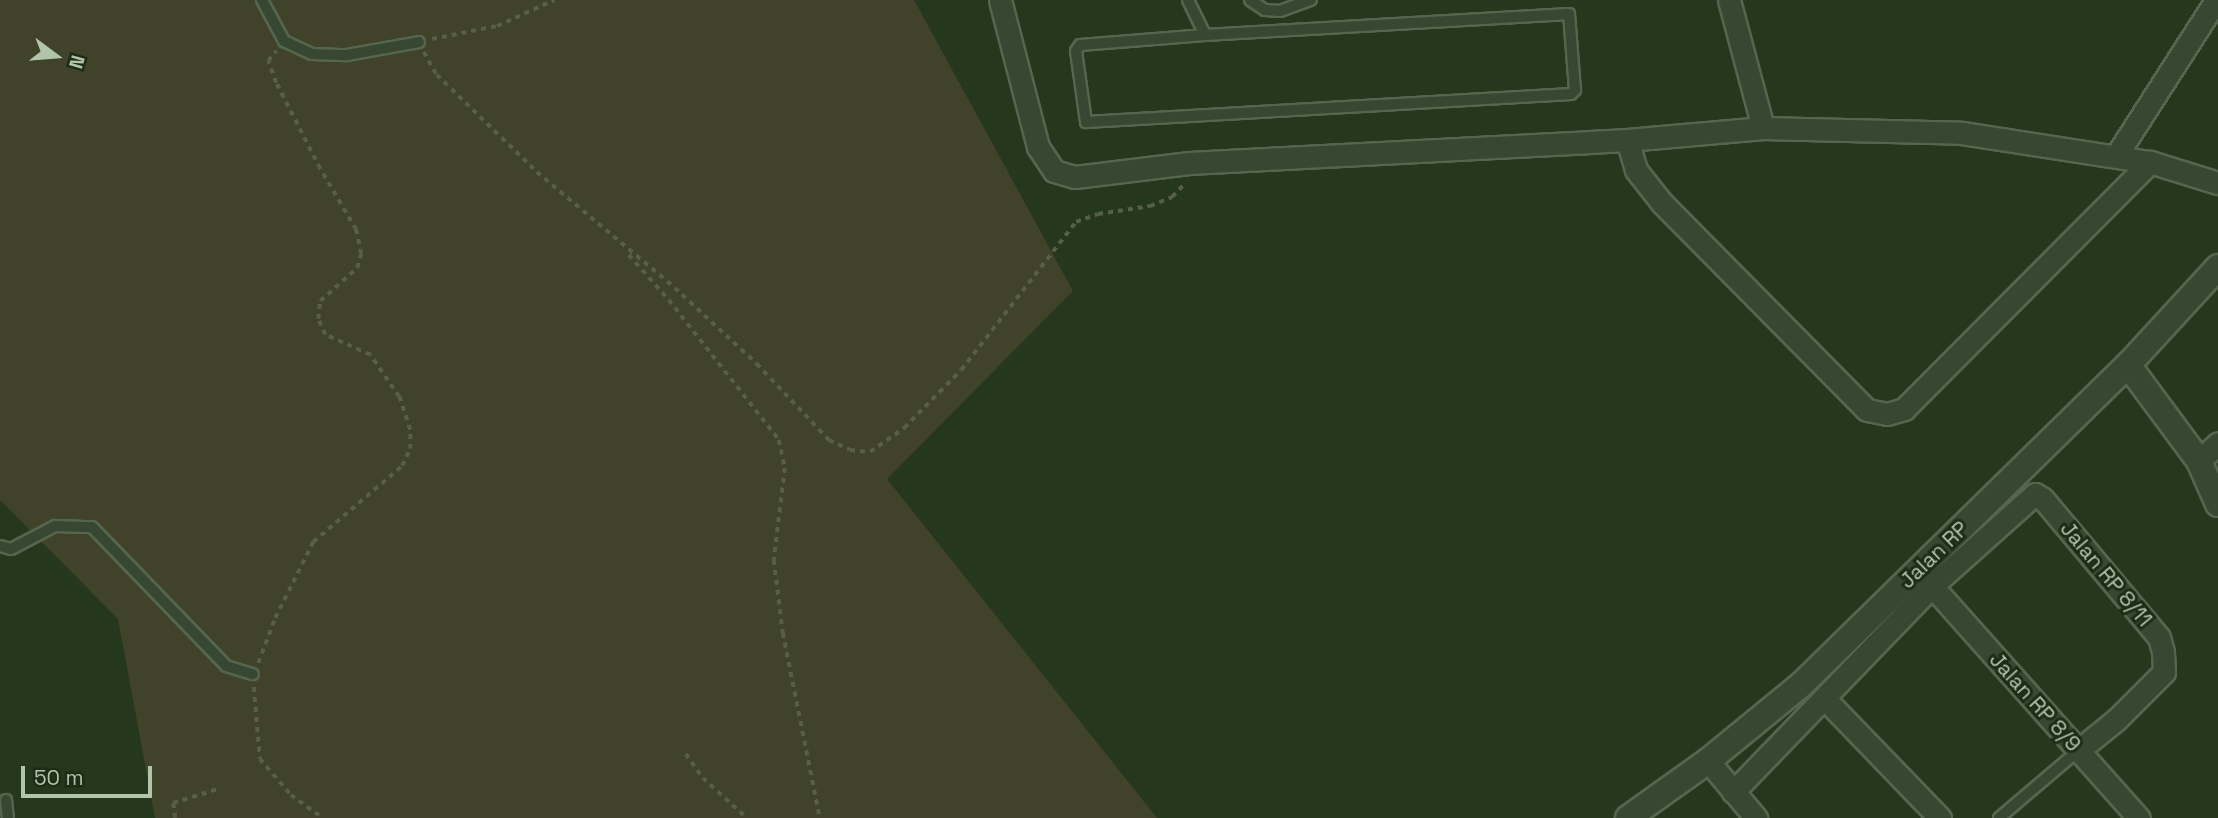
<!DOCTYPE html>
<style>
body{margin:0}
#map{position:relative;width:2218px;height:818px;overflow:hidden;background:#25381e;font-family:"Space Grotesk",sans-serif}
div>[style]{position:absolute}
.green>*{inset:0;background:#404229}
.path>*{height:3.5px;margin-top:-1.75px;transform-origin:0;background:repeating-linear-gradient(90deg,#575f46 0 5px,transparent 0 10px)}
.roads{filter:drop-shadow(2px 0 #55664f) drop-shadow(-2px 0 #55664f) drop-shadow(0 2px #55664f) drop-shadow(0 -2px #55664f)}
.service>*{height:10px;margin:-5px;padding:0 5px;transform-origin:5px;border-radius:5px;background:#374832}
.minor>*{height:21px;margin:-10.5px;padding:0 10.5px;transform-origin:10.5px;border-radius:10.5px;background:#374832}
.tertiary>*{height:24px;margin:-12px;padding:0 12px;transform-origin:12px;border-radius:12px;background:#374832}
span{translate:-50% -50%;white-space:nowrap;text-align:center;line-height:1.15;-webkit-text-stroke:6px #1d2c17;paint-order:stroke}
.street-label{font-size:21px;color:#b1c5ab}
.north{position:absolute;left:21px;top:21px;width:70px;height:70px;-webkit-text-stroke:5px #1d2c17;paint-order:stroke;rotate:106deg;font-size:19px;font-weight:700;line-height:28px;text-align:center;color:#b1c5ab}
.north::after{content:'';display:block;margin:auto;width:24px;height:32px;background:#b1c5ab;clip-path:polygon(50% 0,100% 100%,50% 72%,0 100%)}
.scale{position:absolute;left:21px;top:766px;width:131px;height:32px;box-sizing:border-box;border:4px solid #b1c5ab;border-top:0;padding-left:9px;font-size:21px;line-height:24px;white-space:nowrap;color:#b1c5ab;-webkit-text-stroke:5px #1d2c17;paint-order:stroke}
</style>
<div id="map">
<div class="green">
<i style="clip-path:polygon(0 0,914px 0,1073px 291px,887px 479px,1157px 818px,155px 818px,118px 619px,0 500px)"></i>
</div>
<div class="path">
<i style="left:432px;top:39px;width:66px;rotate:-11.3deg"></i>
<i style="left:497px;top:26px;width:63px;rotate:-24.5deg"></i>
<i style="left:424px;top:52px;width:26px;rotate:61deg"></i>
<i style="left:437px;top:75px;width:139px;rotate:44.1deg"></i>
<i style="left:537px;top:172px;width:180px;rotate:40deg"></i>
<i style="left:675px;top:288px;width:112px;rotate:42.8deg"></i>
<i style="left:757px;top:364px;width:105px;rotate:46.5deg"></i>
<i style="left:829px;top:440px;width:23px;rotate:25deg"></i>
<i style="left:850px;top:450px;width:20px;rotate:6deg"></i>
<i style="left:870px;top:452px;width:42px;rotate:-35.2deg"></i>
<i style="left:904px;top:428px;width:81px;rotate:-45.5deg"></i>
<i style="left:961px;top:370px;width:187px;rotate:-52.2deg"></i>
<i style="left:1076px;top:222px;width:23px;rotate:-20deg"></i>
<i style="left:1098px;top:214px;width:53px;rotate:-8.7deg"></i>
<i style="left:1150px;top:206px;width:24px;rotate:-22deg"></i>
<i style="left:1172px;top:197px;width:19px;rotate:-47deg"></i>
<i style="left:629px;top:255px;width:60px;rotate:48.4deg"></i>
<i style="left:669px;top:300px;width:178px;rotate:51.8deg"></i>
<i style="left:779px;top:440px;width:29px;rotate:78deg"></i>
<i style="left:785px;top:468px;width:93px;rotate:96.8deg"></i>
<i style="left:774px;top:560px;width:74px;rotate:83deg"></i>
<i style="left:783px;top:633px;width:189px;rotate:78.7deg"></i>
<i style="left:258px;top:663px;width:48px;rotate:-69.3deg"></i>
<i style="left:275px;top:618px;width:85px;rotate:-63.4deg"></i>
<i style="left:313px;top:542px;width:117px;rotate:-40.5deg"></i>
<i style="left:402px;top:466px;width:19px;rotate:-65deg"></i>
<i style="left:410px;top:449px;width:19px;rotate:-90deg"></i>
<i style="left:410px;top:430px;width:35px;rotate:-108deg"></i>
<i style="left:399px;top:397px;width:51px;rotate:-124.6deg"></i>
<i style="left:370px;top:355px;width:49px;rotate:-156deg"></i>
<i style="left:325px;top:335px;width:17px;rotate:-114deg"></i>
<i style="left:318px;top:319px;width:18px;rotate:-84deg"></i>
<i style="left:320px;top:301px;width:50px;rotate:-41.7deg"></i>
<i style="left:357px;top:268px;width:15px;rotate:-74deg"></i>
<i style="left:361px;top:254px;width:25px;rotate:-102deg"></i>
<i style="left:356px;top:230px;width:71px;rotate:-120.5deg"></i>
<i style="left:320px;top:169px;width:97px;rotate:-117.1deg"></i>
<i style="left:276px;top:83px;width:23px;rotate:-110deg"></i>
<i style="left:268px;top:61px;width:13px;rotate:-51deg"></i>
<i style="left:254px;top:687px;width:72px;rotate:85.2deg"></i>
<i style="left:260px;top:759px;width:48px;rotate:49.3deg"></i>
<i style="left:291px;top:795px;width:39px;rotate:36deg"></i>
<i style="left:686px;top:754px;width:29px;rotate:55deg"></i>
<i style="left:703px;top:778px;width:59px;rotate:42.3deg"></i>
<i style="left:175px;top:818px;width:15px;rotate:-98deg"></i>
<i style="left:173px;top:803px;width:47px;rotate:-17.3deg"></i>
</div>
<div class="roads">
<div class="service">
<i style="left:262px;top:0;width:47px;rotate:61.8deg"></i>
<i style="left:284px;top:41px;width:31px;rotate:25deg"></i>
<i style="left:312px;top:54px;width:35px;rotate:2deg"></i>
<i style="left:347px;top:55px;width:73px;rotate:-10.2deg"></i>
<i style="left:1188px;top:0;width:39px;rotate:64deg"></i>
<i style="left:1205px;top:35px;width:125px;rotate:175.4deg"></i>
<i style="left:1080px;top:45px;width:7px;rotate:124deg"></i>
<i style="left:1076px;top:51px;width:72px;rotate:82deg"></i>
<i style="left:1086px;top:122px;width:486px;rotate:-3.3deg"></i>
<i style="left:1571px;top:94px;width:6px;rotate:-45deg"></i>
<i style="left:1575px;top:90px;width:76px;rotate:-94.5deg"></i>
<i style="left:1569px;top:14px;width:365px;rotate:176.7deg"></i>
<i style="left:1250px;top:0;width:18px;rotate:34deg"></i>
<i style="left:1265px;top:10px;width:15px;rotate:4deg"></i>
<i style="left:1280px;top:11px;width:33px;rotate:-20deg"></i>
<i style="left:0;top:546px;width:11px;rotate:15deg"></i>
<i style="left:11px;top:549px;width:50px;rotate:-27.6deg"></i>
<i style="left:55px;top:526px;width:37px;rotate:2deg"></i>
<i style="left:92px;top:527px;width:193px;rotate:46deg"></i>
<i style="left:226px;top:666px;width:28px;rotate:17deg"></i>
<i style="left:6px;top:800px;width:18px;rotate:84deg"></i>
<i style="left:1999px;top:818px;width:105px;rotate:-40.4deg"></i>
</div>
<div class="minor">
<i style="left:1000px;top:0;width:152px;rotate:75.5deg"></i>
<i style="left:1038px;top:147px;width:29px;rotate:56deg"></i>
<i style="left:1054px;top:171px;width:22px;rotate:16deg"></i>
<i style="left:1075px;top:177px;width:115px;rotate:-7deg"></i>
<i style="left:1189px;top:163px;width:439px;rotate:-3deg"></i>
<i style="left:1627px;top:140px;width:137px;rotate:-5deg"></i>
<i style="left:1763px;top:128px;width:199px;rotate:1.4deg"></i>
<i style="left:1962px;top:133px;width:190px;rotate:8.8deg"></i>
<i style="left:2150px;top:162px;width:71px;rotate:17.2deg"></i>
<i style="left:1729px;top:0;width:132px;rotate:75.1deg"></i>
<i style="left:1627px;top:140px;width:31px;rotate:73deg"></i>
<i style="left:1636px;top:170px;width:42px;rotate:51.8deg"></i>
<i style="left:1662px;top:203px;width:291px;rotate:45.3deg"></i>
<i style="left:1867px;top:410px;width:20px;rotate:11deg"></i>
<i style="left:1887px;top:414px;width:18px;rotate:-16deg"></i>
<i style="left:1904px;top:409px;width:349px;rotate:-45.1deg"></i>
<i style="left:2116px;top:156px;width:185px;rotate:-57.3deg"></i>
<i style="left:2199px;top:461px;width:26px;rotate:-43deg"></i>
<i style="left:1932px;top:586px;width:311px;rotate:48.3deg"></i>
<i style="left:1824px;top:698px;width:167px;rotate:46deg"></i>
<i style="left:1708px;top:761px;width:75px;rotate:49.9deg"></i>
<i style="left:1733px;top:792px;width:286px;rotate:-46deg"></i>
<i style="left:1932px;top:586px;width:138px;rotate:-41.8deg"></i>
<i style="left:2035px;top:494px;width:9px;rotate:32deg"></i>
<i style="left:2043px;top:499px;width:180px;rotate:50deg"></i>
<i style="left:2159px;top:637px;width:16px;rotate:75deg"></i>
<i style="left:2163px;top:652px;width:20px;rotate:87deg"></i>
<i style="left:2164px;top:672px;width:66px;rotate:135deg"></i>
<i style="left:2117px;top:719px;width:49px;rotate:140.8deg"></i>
</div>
<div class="tertiary">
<i style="left:2128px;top:365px;width:119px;rotate:53.5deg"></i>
<i style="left:2199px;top:461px;width:47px;rotate:66.2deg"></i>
<i style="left:1628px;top:818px;width:98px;rotate:-35.5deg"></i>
<i style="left:1708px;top:761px;width:120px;rotate:-39.3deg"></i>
<i style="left:1801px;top:685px;width:458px;rotate:-44.4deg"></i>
<i style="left:2128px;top:365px;width:133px;rotate:-47.4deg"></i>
</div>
</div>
<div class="street-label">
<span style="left:1934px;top:555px;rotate:-44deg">Jalan RP</span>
<span style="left:2106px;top:574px;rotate:50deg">Jalan RP 8/11</span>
<span style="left:2035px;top:702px;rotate:48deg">Jalan RP 8/9</span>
</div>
<div class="north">N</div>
<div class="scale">50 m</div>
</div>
